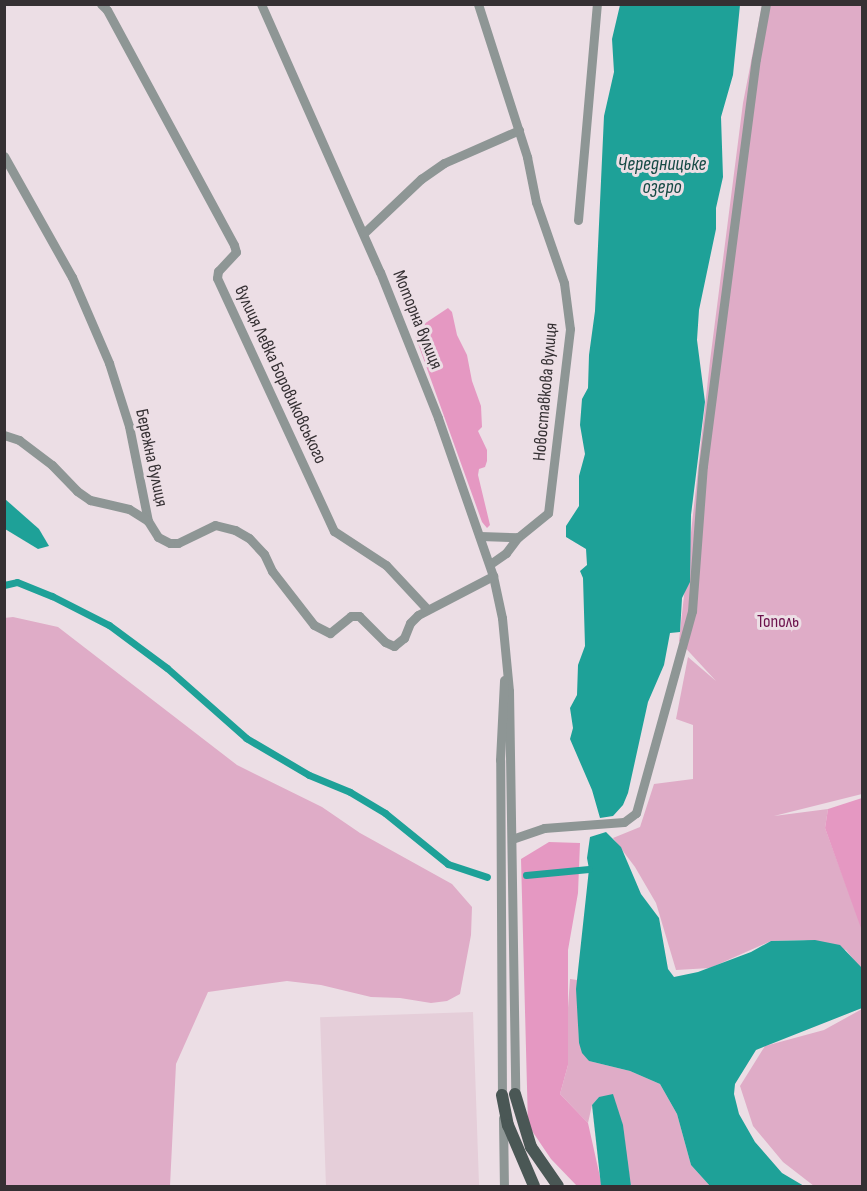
<!DOCTYPE html>
<meta charset="utf-8">
<style>
body{margin:0}
#map{position:relative;width:867px;height:1191px;overflow:hidden;background:#ecdee5;font-family:"Sofia Sans Condensed",sans-serif}
div>[style]{position:absolute}
.built>*{inset:0;background:#e5ced9;transform-origin:0 0}
.green>*{inset:0;background:#dfacc7}
.forest>*{inset:0;background:#e598c2}
.water>*{inset:0;background:#1ea198}
.canal>*{height:7px;margin:-3.5px;padding:0 3.5px;transform-origin:3.5px;border-radius:3.5px;background:#1ea198}
.minor>*{height:9px;margin:-4.5px;padding:0 4.5px;transform-origin:4.5px;border-radius:4.5px;background:#8e9695}
.major>*{height:12px;margin:-6px;padding:0 6px;transform-origin:6px;border-radius:6px;background:#4a5755}
span{translate:-50% -50%;white-space:nowrap;text-align:center;line-height:1.15;-webkit-text-stroke:6px #ecdee5;paint-order:stroke}
.street-label{font-size:18px;color:#353033}
.park-label{font-size:18px;color:#6c114c}
.water-label{font-size:20px;color:#154944;font-style:italic}
.frame{position:absolute;inset:0;border:6px solid #353033;pointer-events:none}
</style>
<div id="map">
<div class="built">
<i style="left:473px;top:1012px;width:174px;height:153px;rotate:88deg"></i>
</div>
<div class="green">
<i style="clip-path:polygon(762px 5px,862px 5px,862px 794px,774px 816px,828px 809px,825px 828px,862px 928px,862px 970px,846px 950px,804px 940px,771px 941px,710px 968px,676px 970px,656px 903px,635px 867px,613px 838px,640px 827px,654px 784px,693px 779px,693px 725px,676px 719px,688px 657px,716px 681px,679px 641px,710px 361px,743px 103px)"></i>
<i style="clip-path:polygon(13px 617px,58px 627px,237px 765px,322px 807px,360px 833px,452px 884px,472px 907px,471px 935px,460px 994px,447px 1001px,431px 1003px,400px 998px,371px 997px,321px 985px,287px 981px,208px 992px,176px 1064px,170px 1186px,5px 1186px,4px 618px)"></i>
<i style="clip-path:polygon(570px 979px,577px 980px,579px 1043px,589px 1061px,630px 1071px,660px 1084px,677px 1114px,691px 1165px,710px 1186px,631px 1186px,626px 1158px,599px 1097px,592px 1105px,588px 1123px,560px 1094px,568px 1065px,567px 1022px)"></i>
<i style="clip-path:polygon(862px 1009px,862px 1186px,814px 1186px,783px 1162px,753px 1126px,740px 1086px,765px 1046px,824px 1030px)"></i>
</div>
<div class="forest">
<i style="clip-path:polygon(448px 308px,452px 312px,457px 335px,467px 355px,472px 381px,481px 406px,482px 427px,478px 431px,487px 450px,487px 461px,485px 467px,479px 469px,478px 475px,490px 525px,487px 528px,482px 522px,416px 338px,415px 330px)"></i>
<i style="clip-path:polygon(862px 798px,862px 931px,825px 828px,828px 809px)"></i>
<i style="clip-path:polygon(549px 842px,580px 843px,578px 893px,568px 950px,568px 1065px,560px 1094px,588px 1123px,602px 1186px,577px 1186px,551px 1159px,528px 1125px,521px 859px)"></i>
</div>
<div class="water">
<i style="clip-path:polygon(620px 5px,740px 5px,733px 75px,721px 117px,723px 177px,716px 208px,716px 229px,699px 310px,697px 340px,705px 402px,691px 515px,690px 582px,682px 598px,680px 632px,670px 633px,664px 665px,648px 702px,628px 793px,623px 805px,613px 816px,600px 818px,592px 790px,570px 739px,573px 728px,570px 708px,577px 695px,578px 665px,585px 646px,583px 578px,580px 571px,587px 565px,586px 549px,566px 537px,566px 526px,579px 506px,579px 476px,585px 454px,580px 425px,582px 399px,588px 388px,589px 355px,595px 311px,604px 116px,614px 72px,612px 39px)"></i>
<i style="clip-path:polygon(5px 499px,39px 529px,49px 546px,38px 549px,5px 529px)"></i>
<i style="clip-path:polygon(606px 832px,621px 847px,641px 894px,659px 918px,668px 969px,674px 977px,698px 972px,751px 952px,771px 941px,815px 940px,840px 945px,862px 968px,862px 1008px,756px 1050px,735px 1084px,734px 1094px,739px 1114px,755px 1142px,782px 1173px,804px 1186px,710px 1186px,691px 1165px,677px 1114px,660px 1084px,630px 1071px,589px 1061px,582px 1053px,579px 1043px,576px 989px,589px 869px,587px 858px,590px 837px)"></i>
<i style="clip-path:polygon(613px 1094px,623px 1125px,631px 1186px,601px 1186px,592px 1105px,599px 1097px)"></i>
</div>
<div class="canal">
<i style="left:4px;top:585px;width:13px;rotate:-13deg"></i>
<i style="left:17px;top:582px;width:38px;rotate:22deg"></i>
<i style="left:52px;top:596px;width:64px;rotate:27deg"></i>
<i style="left:109px;top:625px;width:72px;rotate:36.6deg"></i>
<i style="left:167px;top:668px;width:106px;rotate:41.5deg"></i>
<i style="left:246px;top:738px;width:73px;rotate:30.4deg"></i>
<i style="left:309px;top:775px;width:44px;rotate:22.5deg"></i>
<i style="left:350px;top:792px;width:41px;rotate:31deg"></i>
<i style="left:385px;top:813px;width:81px;rotate:39deg"></i>
<i style="left:448px;top:864px;width:41px;rotate:18.4deg"></i>
<i style="left:526px;top:875px;width:63px;rotate:-5.4deg"></i>
</div>
<div class="minor">
<i style="left:101px;top:4px;width:8px;rotate:45deg"></i>
<i style="left:107px;top:10px;width:267px;rotate:61.6deg"></i>
<i style="left:234px;top:245px;width:7px;rotate:74deg"></i>
<i style="left:236px;top:252px;width:26px;rotate:133deg"></i>
<i style="left:218px;top:271px;width:7px;rotate:98deg"></i>
<i style="left:217px;top:278px;width:279px;rotate:65.2deg"></i>
<i style="left:334px;top:531px;width:62px;rotate:33.2deg"></i>
<i style="left:386px;top:565px;width:60px;rotate:47deg"></i>
<i style="left:261px;top:4px;width:293px;rotate:66.1deg"></i>
<i style="left:380px;top:272px;width:157px;rotate:68.3deg"></i>
<i style="left:438px;top:418px;width:167px;rotate:70.8deg"></i>
<i style="left:493px;top:576px;width:43px;rotate:77.9deg"></i>
<i style="left:502px;top:618px;width:73px;rotate:84.5deg"></i>
<i style="left:509px;top:691px;width:403px;rotate:89.1deg"></i>
<i style="left:478px;top:4px;width:161px;rotate:72.2deg"></i>
<i style="left:527px;top:157px;width:46px;rotate:78.7deg"></i>
<i style="left:536px;top:202px;width:86px;rotate:70.9deg"></i>
<i style="left:564px;top:283px;width:46px;rotate:82.6deg"></i>
<i style="left:570px;top:329px;width:185px;rotate:96.8deg"></i>
<i style="left:548px;top:513px;width:38px;rotate:141deg"></i>
<i style="left:518px;top:537px;width:20px;rotate:127deg"></i>
<i style="left:506px;top:553px;width:19px;rotate:145deg"></i>
<i style="left:4px;top:156px;width:139px;rotate:60.7deg"></i>
<i style="left:72px;top:277px;width:94px;rotate:66.7deg"></i>
<i style="left:109px;top:363px;width:66px;rotate:72.4deg"></i>
<i style="left:129px;top:426px;width:97px;rotate:78.7deg"></i>
<i style="left:148px;top:521px;width:19px;rotate:58deg"></i>
<i style="left:158px;top:537px;width:13px;rotate:27deg"></i>
<i style="left:170px;top:543px;width:8px"></i>
<i style="left:178px;top:543px;width:41px;rotate:-25.9deg"></i>
<i style="left:215px;top:525px;width:21px;rotate:14deg"></i>
<i style="left:235px;top:530px;width:16px;rotate:30deg"></i>
<i style="left:249px;top:538px;width:22px;rotate:47deg"></i>
<i style="left:264px;top:554px;width:19px;rotate:65deg"></i>
<i style="left:272px;top:571px;width:68px;rotate:52.1deg"></i>
<i style="left:314px;top:625px;width:18px;rotate:27deg"></i>
<i style="left:330px;top:633px;width:27px;rotate:-39deg"></i>
<i style="left:351px;top:616px;width:8px"></i>
<i style="left:359px;top:616px;width:37px;rotate:45deg"></i>
<i style="left:385px;top:642px;width:10px;rotate:24deg"></i>
<i style="left:394px;top:646px;width:13px;rotate:-39deg"></i>
<i style="left:404px;top:638px;width:16px;rotate:-68deg"></i>
<i style="left:410px;top:623px;width:11px;rotate:-45deg"></i>
<i style="left:418px;top:615px;width:85px;rotate:-27.5deg"></i>
<i style="left:578px;top:220px;width:217px;rotate:-85deg"></i>
<i style="left:364px;top:233px;width:79px;rotate:-43.5deg"></i>
<i style="left:421px;top:179px;width:28px;rotate:-35deg"></i>
<i style="left:444px;top:163px;width:82px;rotate:-23.7deg"></i>
<i style="left:4px;top:435px;width:16px;rotate:18deg"></i>
<i style="left:19px;top:440px;width:41px;rotate:37.1deg"></i>
<i style="left:52px;top:465px;width:36px;rotate:46deg"></i>
<i style="left:77px;top:491px;width:16px;rotate:35deg"></i>
<i style="left:90px;top:500px;width:40px;rotate:13deg"></i>
<i style="left:129px;top:509px;width:22px;rotate:32deg"></i>
<i style="left:480px;top:536px;width:38px;rotate:2deg"></i>
<i style="left:512px;top:839px;width:34px;rotate:-19deg"></i>
<i style="left:544px;top:828px;width:80px;rotate:-4.3deg"></i>
<i style="left:624px;top:822px;width:15px;rotate:-37deg"></i>
<i style="left:636px;top:813px;width:210px;rotate:-74.5deg"></i>
<i style="left:692px;top:611px;width:145px;rotate:-85.7deg"></i>
<i style="left:703px;top:466px;width:410px;rotate:-82.6deg"></i>
<i style="left:756px;top:59px;width:56px;rotate:-79.7deg"></i>
<i style="left:502px;top:1101px;width:341px;rotate:-90.3deg"></i>
<i style="left:500px;top:760px;width:80px;rotate:-87.1deg"></i>
<i style="left:503px;top:1118px;width:68px;rotate:89.2deg"></i>
</div>
<div class="major">
<i style="left:515px;top:1094px;width:55px;rotate:73.2deg"></i>
<i style="left:531px;top:1147px;width:47px;rotate:55.3deg"></i>
<i style="left:502px;top:1095px;width:31px;rotate:79deg"></i>
<i style="left:508px;top:1125px;width:66px;rotate:66.9deg"></i>
</div>
<div class="street-label">
<span style="left:417px;top:320px;rotate:68deg">Моторна вулиця</span>
<span style="left:280px;top:375px;rotate:65deg">вулиця Левка Боровиковського</span>
<span style="left:546px;top:392px;rotate:-85deg">Новоставкова вулиця</span>
<span style="left:151px;top:458px;rotate:78deg">Бережна вулиця</span>
</div>
<div class="park-label">
<span style="left:778px;top:622px">Тополь</span>
</div>
<div class="water-label">
<span style="left:662px;top:176px">Чередницьке<br>озеро</span>
</div>
<div class="frame"></div>
</div>
